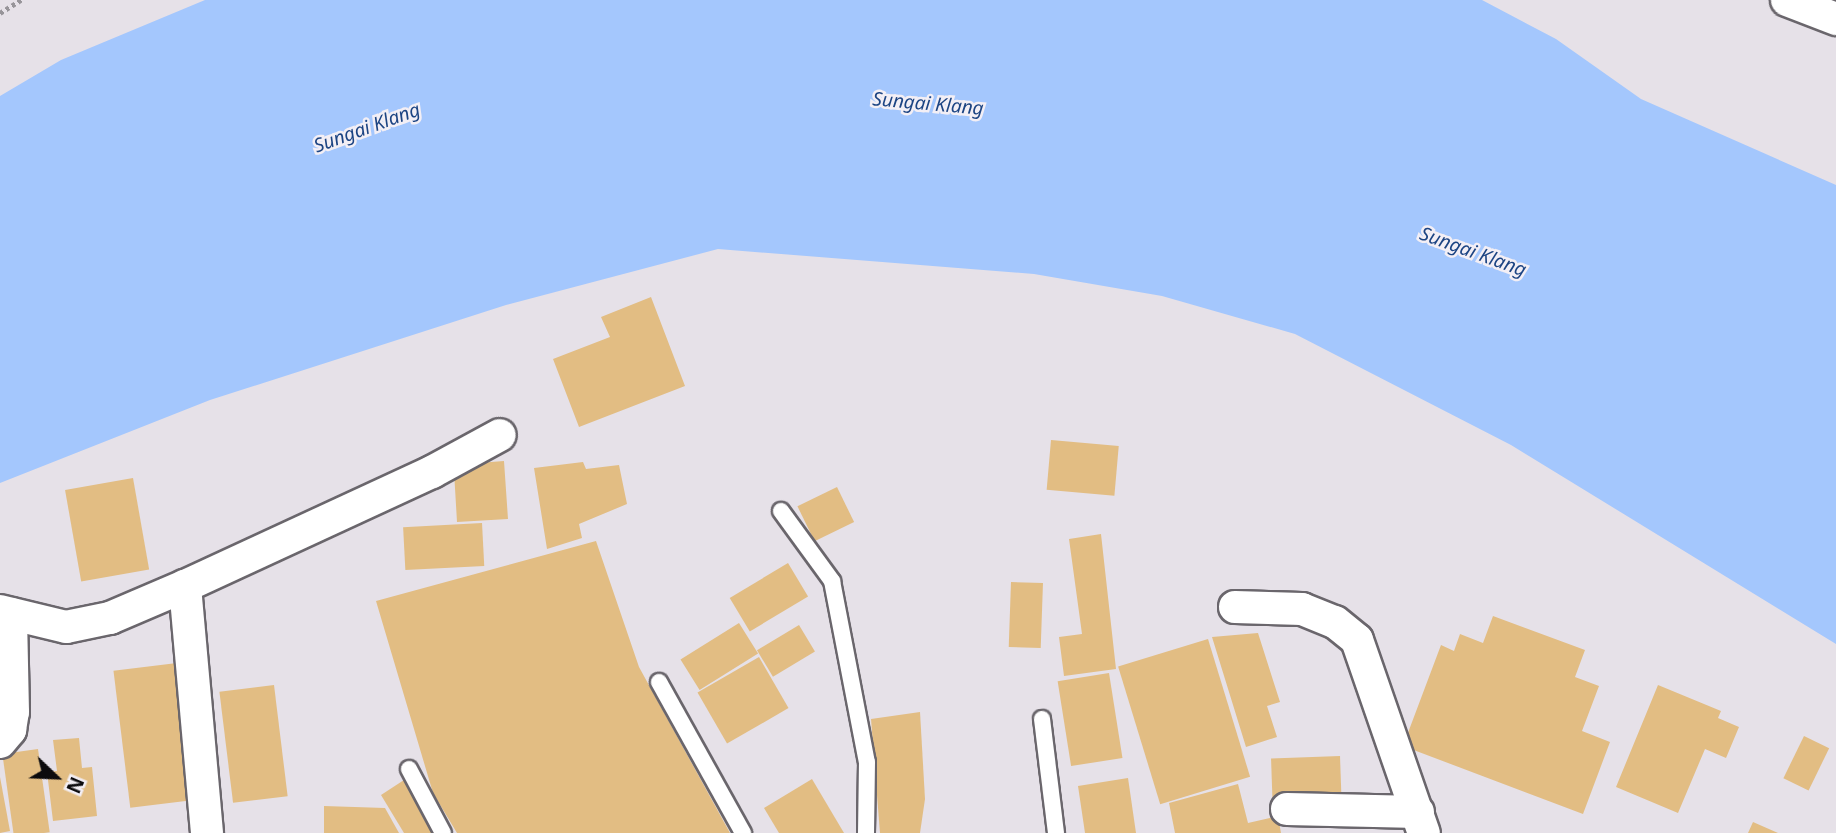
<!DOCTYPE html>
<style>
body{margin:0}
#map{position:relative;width:1836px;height:833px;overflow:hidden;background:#e6e1e8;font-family:"Noto Sans",sans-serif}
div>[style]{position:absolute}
.water>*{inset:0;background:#a4c7fd}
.building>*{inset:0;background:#e2bd83;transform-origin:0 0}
.path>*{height:4.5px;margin-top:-2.25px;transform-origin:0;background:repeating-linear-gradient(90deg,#979499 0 3.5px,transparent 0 7px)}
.roads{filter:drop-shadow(2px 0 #6a666c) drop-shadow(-2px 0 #6a666c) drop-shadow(0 2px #6a666c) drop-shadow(0 -2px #6a666c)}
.service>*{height:16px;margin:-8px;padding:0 8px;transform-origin:8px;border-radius:8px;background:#fff}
.minor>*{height:32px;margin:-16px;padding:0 16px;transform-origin:16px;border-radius:16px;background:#fff}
span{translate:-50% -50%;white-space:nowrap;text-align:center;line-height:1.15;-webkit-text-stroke:5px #f3eff5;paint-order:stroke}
.water-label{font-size:19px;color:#1c4483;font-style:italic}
.north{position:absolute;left:21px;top:742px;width:70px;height:70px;-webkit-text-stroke:5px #f3eff5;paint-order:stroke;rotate:113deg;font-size:19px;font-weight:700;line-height:28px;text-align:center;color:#0c0b0d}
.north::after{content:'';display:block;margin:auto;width:24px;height:32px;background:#0c0b0d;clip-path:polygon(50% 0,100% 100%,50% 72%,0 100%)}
</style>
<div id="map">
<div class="water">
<i style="clip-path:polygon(205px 0,1482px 0,1556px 39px,1641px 99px,1836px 185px,1836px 644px,1511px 445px,1295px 334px,1162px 296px,1034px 274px,718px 249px,506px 305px,210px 400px,0 483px,0 96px,61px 60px)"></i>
</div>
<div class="building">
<i style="clip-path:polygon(651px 297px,685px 386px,579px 427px,553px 359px,610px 337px,601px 317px)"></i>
<i style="left:1051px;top:440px;width:68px;height:50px;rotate:5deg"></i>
<i style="clip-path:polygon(453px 454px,478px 463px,504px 461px,508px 519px,457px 522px)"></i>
<i style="clip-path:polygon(583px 462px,586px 469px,619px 465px,627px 504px,579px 524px,582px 538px,547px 549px,534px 468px)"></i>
<i style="left:133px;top:478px;width:93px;height:69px;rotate:80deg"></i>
<i style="left:837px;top:487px;width:39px;height:44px;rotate:64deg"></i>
<i style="left:482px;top:523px;width:43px;height:79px;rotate:87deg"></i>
<i style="clip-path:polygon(1101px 534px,1116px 669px,1064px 676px,1059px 637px,1082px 634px,1069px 539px)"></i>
<i style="clip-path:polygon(596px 541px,639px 667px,730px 833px,457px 833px,433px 793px,376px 601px)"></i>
<i style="left:788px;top:563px;width:39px;height:68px;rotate:59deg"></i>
<i style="left:1011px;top:582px;width:32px;height:65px;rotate:2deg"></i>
<i style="clip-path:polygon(1493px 616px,1585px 650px,1575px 677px,1599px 686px,1582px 731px,1610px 742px,1583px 814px,1403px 746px,1441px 645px,1454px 651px,1460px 634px,1483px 643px)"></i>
<i style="left:739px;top:623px;width:36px;height:69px;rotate:58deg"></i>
<i style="left:799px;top:625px;width:31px;height:49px;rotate:59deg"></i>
<i style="clip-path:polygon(1258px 633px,1280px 702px,1267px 706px,1277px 737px,1246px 747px,1212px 637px)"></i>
<i style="left:1208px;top:639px;width:144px;height:94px;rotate:73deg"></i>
<i style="left:759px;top:657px;width:59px;height:71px;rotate:60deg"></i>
<i style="left:177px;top:663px;width:138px;height:64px;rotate:83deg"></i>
<i style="left:1109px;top:673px;width:86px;height:52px;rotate:81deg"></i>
<i style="left:274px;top:685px;width:112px;height:55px;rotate:83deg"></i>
<i style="clip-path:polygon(1658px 685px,1721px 711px,1718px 718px,1739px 727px,1726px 758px,1705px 749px,1678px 813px,1616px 787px)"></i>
<i style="clip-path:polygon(920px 712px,925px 799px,920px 833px,880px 833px,871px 719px)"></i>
<i style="left:1804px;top:736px;width:28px;height:47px;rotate:26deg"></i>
<i style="clip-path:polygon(79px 738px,82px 768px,92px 767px,97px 816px,53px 821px,47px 772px,57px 771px,53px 740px)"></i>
<i style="left:38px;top:749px;width:84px;height:36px;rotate:82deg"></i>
<i style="left:1340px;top:756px;width:50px;height:69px;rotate:88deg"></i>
<i style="clip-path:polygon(0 777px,10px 831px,0 833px)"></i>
<i style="clip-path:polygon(1128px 778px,1136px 833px,1085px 833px,1078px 786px)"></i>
<i style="clip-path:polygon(812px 779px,844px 833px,779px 833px,764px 808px)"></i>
<i style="clip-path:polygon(404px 780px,436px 833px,404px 833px,381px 795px)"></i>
<i style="clip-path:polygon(1238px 784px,1248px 823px,1278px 816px,1281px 833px,1175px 833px,1169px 803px)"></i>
<i style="clip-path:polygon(324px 806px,385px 808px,399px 833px,324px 833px)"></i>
<i style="clip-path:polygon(1753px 822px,1778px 833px,1748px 833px)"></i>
</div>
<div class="path">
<i style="left:0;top:13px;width:25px;rotate:-32deg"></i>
</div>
<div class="roads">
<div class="service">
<i style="left:781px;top:511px;width:87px;rotate:53.9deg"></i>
<i style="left:832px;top:581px;width:184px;rotate:79.1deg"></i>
<i style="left:867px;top:762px;width:71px;rotate:90.8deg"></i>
<i style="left:659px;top:682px;width:173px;rotate:60.9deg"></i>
<i style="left:1042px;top:719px;width:115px;rotate:83deg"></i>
<i style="left:409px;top:769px;width:72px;rotate:62deg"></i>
</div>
<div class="minor">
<i style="left:1787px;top:0;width:53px;rotate:21.2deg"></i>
<i style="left:1235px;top:607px;width:67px;rotate:1.7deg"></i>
<i style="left:1302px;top:609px;width:35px;rotate:22deg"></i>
<i style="left:1335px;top:622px;width:28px;rotate:39deg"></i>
<i style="left:1357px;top:640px;width:204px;rotate:70.9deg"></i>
<i style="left:0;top:611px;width:68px;rotate:13.6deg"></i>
<i style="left:66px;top:627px;width:45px;rotate:-11.6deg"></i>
<i style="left:110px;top:618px;width:82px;rotate:-23.1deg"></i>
<i style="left:0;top:742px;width:16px;rotate:-50deg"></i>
<i style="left:10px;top:730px;width:18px;rotate:-81deg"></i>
<i style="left:13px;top:712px;width:98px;rotate:-91.2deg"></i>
<i style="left:1287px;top:809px;width:131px;rotate:1.3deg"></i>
<i style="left:207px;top:833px;width:248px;rotate:-95.1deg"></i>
<i style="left:185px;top:586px;width:272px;rotate:-24.8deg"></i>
<i style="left:432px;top:472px;width:77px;rotate:-28.6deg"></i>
</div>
</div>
<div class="water-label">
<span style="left:928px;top:104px;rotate:5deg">Sungai Klang</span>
<span style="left:367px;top:128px;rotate:-20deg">Sungai Klang</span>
<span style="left:1473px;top:252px;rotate:20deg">Sungai Klang</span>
</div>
<div class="north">N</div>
</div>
